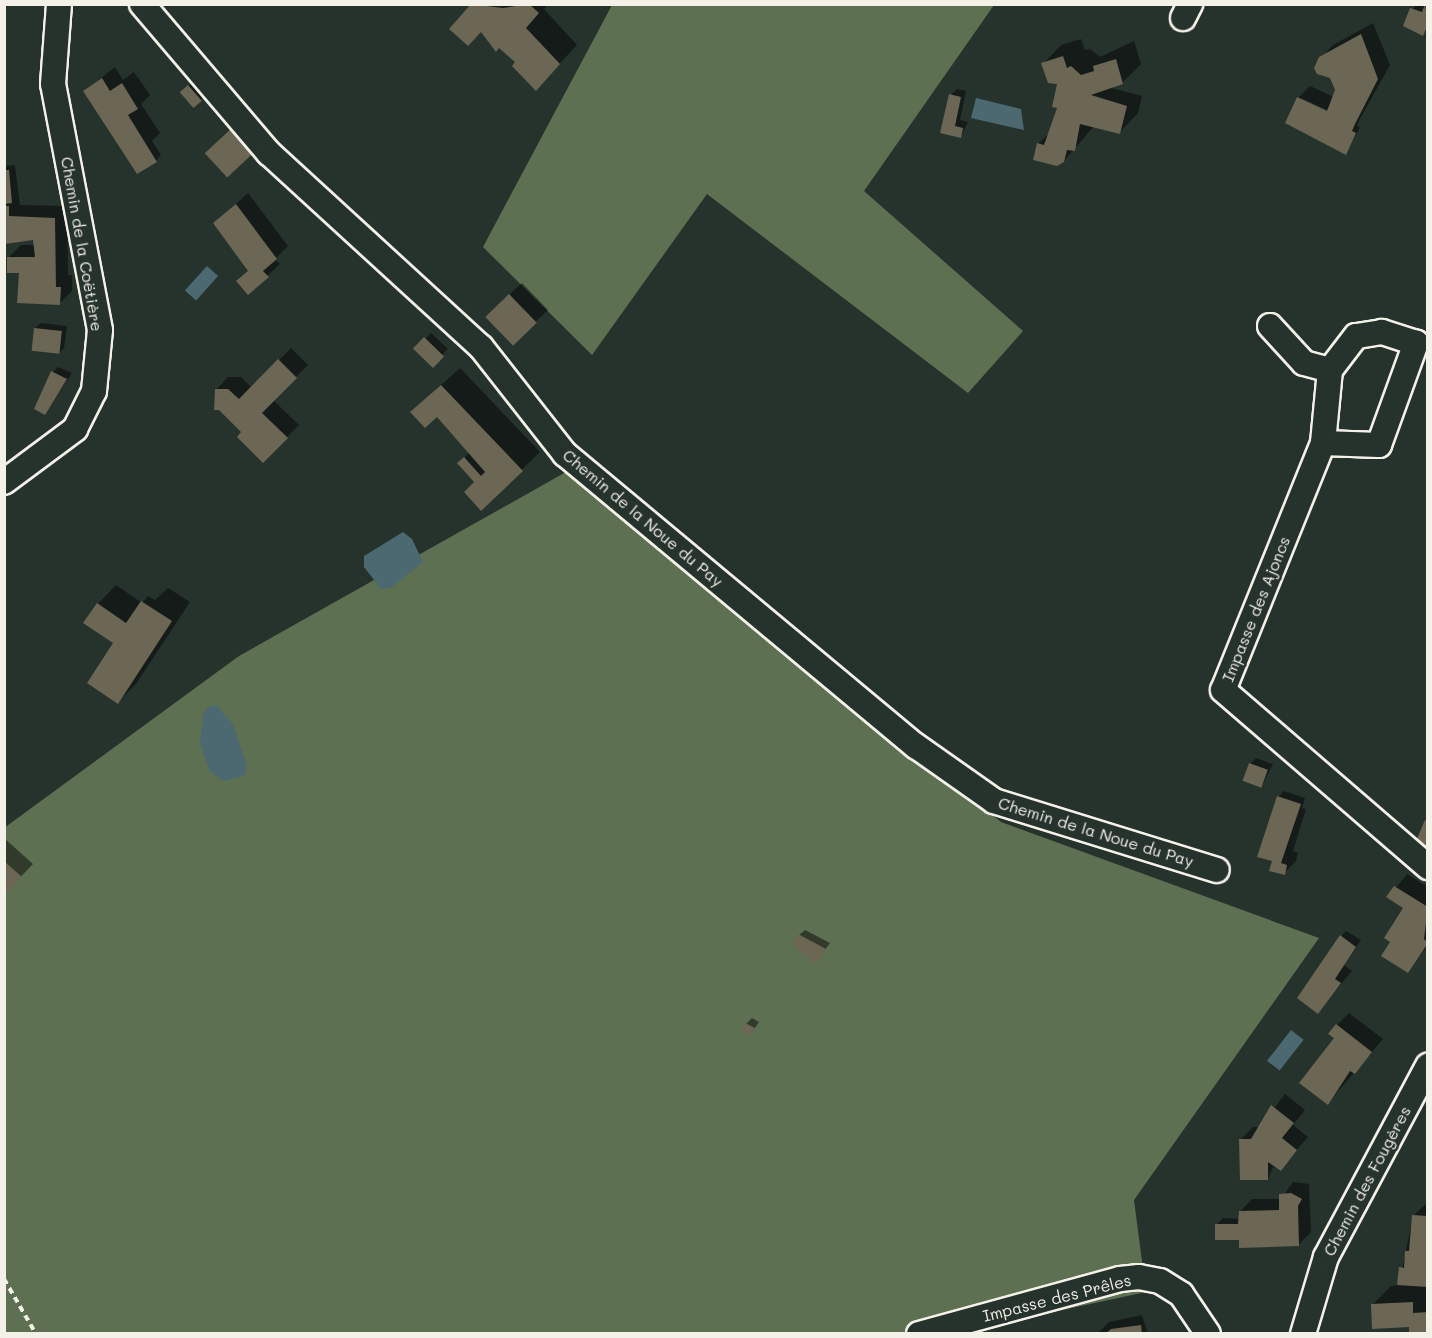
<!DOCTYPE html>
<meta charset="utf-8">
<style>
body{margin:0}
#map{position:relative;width:1432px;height:1338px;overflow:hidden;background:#26332d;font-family:Mali,sans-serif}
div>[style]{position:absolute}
.green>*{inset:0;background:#5e7052}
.water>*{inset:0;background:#4c6972;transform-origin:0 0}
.shadow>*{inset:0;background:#0007;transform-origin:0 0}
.building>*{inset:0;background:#6c6654;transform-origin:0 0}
.path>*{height:4px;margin-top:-2px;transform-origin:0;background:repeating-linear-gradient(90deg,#f4f1e8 0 6px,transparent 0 10.5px)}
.roads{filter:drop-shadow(2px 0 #f4f1e8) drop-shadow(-2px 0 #f4f1e8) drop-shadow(0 2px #f4f1e8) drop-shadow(0 -2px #f4f1e8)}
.minor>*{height:24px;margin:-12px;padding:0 12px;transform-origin:12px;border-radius:12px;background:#26332d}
span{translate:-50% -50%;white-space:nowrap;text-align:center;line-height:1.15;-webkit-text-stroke:5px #26332d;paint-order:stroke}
.street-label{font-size:16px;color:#f4f1e8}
.frame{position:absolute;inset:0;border:6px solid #f4f1e8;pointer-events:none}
</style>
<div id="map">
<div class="green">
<i style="clip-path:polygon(612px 5px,994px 5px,864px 191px,1023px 331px,968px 393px,707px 194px,592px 355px,483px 247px)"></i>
<i style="clip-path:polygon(566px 472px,1001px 822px,1319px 938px,1134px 1200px,1146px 1292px,951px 1334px,5px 1333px,4px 828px,239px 656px)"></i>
</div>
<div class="water">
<i style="clip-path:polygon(976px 98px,1021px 109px,1024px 130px,971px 118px)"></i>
<i style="left:207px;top:266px;width:15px;height:33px;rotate:42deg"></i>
<i style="clip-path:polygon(403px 532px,412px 539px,423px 562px,391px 588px,381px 589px,364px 567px,364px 556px)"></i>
<i style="clip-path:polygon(216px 705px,233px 724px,247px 766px,244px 776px,224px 781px,210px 772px,200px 743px,203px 715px,208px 707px)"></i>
<i style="left:1291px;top:1030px;width:16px;height:39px;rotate:38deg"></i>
</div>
<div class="shadow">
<i style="clip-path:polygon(473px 4px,548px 4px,544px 9px,577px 45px,536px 89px,518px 62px,500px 45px,496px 49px,489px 43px,494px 39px)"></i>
<i style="clip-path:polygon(1416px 4px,1428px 4px,1428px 29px,1423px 34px,1405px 26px)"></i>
<i style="clip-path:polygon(evenodd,1373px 23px,1390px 65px,1361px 117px,1357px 126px,1360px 127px,1346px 153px,1298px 98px,1310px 86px,1334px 97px,1337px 90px,1321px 58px,1333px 45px,1373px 23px,1301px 98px,1334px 113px,1333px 115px,1301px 101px,1301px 98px)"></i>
<i style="clip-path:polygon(1081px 39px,1085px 50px,1090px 49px,1100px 57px,1134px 41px,1141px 64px,1123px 82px,1107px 87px,1142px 96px,1138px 113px,1120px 132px,1094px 126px,1064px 161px,1038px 144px,1050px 132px,1059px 107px,1059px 83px,1043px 64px,1061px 45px)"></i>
<i style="clip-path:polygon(115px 67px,123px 80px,134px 72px,150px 95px,141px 104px,160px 133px,152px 141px,161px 155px,156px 161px,127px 159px,85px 91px)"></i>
<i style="clip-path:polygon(195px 80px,207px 94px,193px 107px,182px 93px)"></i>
<i style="clip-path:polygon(957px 89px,966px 91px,960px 120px,968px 122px,961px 136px,942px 132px,951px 95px)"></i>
<i style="clip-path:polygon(15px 165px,20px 205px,67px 206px,68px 275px,72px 275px,72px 291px,60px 303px,9px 257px,21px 245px,35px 245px,34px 239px,4px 243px,4px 166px)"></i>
<i style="clip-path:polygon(248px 193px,288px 246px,275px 259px,280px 264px,267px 276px,249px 270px,215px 223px)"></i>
<i style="clip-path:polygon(522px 283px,548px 310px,513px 343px,499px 304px)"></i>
<i style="clip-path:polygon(41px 323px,67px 326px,64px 348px,59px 353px,35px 328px)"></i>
<i style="left:431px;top:333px;width:23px;height:23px;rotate:43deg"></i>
<i style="clip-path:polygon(291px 348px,308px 365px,273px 400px,299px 425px,263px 461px,216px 390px,228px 377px,241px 377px,252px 388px)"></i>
<i style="clip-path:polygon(58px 367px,72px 373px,45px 413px,53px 372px)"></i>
<i style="clip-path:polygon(460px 368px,540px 452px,481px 509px,476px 482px,459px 463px,470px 452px,431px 394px)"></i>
<i style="clip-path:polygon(116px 585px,142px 603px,148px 596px,155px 600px,168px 588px,190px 602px,136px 684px,118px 702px,115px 643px,98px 604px)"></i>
<i style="clip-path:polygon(1256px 758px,1273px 764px,1262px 786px,1250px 764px)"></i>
<i style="clip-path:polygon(1284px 791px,1305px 798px,1302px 808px,1306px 809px,1293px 851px,1298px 853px,1296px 861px,1284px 873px,1274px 860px,1278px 797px)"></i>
<i style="clip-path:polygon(4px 838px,33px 864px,7px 891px,4px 888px)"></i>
<i style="clip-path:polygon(1407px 874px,1428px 887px,1428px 945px,1408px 971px,1392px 941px,1405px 907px,1389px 897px)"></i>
<i style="clip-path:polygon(805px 930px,830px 943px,816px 962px,799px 935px)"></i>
<i style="clip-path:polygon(1346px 931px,1361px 940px,1344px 965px,1352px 971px,1317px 1012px,1341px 936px)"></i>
<i style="clip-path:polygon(1349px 1013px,1383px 1039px,1328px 1103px,1337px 1025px)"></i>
<i style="clip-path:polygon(752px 1018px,759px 1022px,750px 1035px,746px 1024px)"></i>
<i style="clip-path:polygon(1285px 1094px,1305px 1110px,1293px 1125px,1308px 1137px,1280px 1169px,1273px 1167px,1268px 1179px,1241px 1139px,1253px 1127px,1260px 1127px)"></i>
<i style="clip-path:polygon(1293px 1182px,1309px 1184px,1311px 1232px,1299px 1244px,1240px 1238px,1217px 1224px,1223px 1218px,1240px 1219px,1240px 1212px,1252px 1199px,1281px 1199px)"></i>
<i style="clip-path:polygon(1428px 1202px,1428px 1334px,1373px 1304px,1391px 1286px,1399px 1285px,1413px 1216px)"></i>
<i style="clip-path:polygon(1142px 1315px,1148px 1334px,1097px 1334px,1109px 1322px)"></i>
</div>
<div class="building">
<i style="clip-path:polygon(471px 4px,503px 8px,529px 4px,539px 13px,526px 28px,560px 64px,536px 91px,512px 66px,515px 62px,499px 48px,496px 52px,481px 32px,468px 46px,449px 29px)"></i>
<i style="clip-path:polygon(1425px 4px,1428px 25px,1423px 36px,1403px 26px,1410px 8px,1422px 12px)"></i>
<i style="clip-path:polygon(1361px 34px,1378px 79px,1355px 124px,1352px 131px,1356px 133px,1346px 155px,1285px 123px,1297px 97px,1327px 111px,1335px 90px,1330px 78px,1317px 74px,1314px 68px,1319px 57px)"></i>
<i style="clip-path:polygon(1063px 56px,1067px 68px,1071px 66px,1081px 75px,1094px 71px,1093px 66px,1116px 59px,1123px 84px,1091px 95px,1127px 106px,1120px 134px,1080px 124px,1075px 151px,1067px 150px,1064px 162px,1057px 166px,1033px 160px,1037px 143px,1044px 145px,1057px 108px,1052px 107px,1057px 84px,1048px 83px,1041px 63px)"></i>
<i style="clip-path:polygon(102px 78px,110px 91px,122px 83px,138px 109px,128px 115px,157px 162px,137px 174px,83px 91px)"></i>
<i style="left:188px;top:85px;width:21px;height:11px;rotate:49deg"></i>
<i style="clip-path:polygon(949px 94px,961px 97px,955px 126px,963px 128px,961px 138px,940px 133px)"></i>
<i style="left:234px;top:126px;width:33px;height:40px;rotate:47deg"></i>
<i style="clip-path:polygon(4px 170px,9px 170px,12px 203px,4px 204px)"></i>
<i style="clip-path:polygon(236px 204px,277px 259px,263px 271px,269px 277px,248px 295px,236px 281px,248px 271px,213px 223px)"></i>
<i style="clip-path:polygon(5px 206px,9px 206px,9px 216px,55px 218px,56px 287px,61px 287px,60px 305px,17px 303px,19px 273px,7px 273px,7px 257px,35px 257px,33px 240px,5px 244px)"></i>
<i style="left:509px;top:294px;width:40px;height:33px;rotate:46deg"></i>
<i style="left:34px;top:328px;width:28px;height:23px;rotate:6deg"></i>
<i style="left:424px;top:337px;width:28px;height:16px;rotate:44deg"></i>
<i style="clip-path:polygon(278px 359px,297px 378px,262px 413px,288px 438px,263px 463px,237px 437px,241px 432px,219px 410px,214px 410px,215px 389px,228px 389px,239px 399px)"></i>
<i style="clip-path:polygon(51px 371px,67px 379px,45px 415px,34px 409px)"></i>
<i style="clip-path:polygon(441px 385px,523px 471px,481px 511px,464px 492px,474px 482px,457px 463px,464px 457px,481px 476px,485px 472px,437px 417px,425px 428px,410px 412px)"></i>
<i style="clip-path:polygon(141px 601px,172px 621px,118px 704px,87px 683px,113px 643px,83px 623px,97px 603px,126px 623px)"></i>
<i style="left:1249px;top:763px;width:20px;height:19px;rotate:20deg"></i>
<i style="clip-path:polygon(1277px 796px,1301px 804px,1281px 863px,1287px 865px,1285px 875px,1269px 871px,1272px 861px,1257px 857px)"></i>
<i style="clip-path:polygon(1425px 820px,1428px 822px,1428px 848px,1416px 841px)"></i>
<i style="clip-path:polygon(4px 861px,22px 877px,7px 893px,4px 890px)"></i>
<i style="clip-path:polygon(1394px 886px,1428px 907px,1424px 939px,1428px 943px,1408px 973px,1381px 956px,1390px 942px,1384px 938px,1403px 908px,1386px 897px)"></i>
<i style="clip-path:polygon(798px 934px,826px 949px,816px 964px,791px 944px)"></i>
<i style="clip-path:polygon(1340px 935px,1356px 947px,1335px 979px,1341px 983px,1318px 1014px,1297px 998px)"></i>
<i style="left:745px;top:1023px;width:11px;height:9px;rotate:27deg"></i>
<i style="clip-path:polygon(1336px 1024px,1372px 1052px,1355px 1074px,1350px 1071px,1328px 1105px,1299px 1083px,1334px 1038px,1328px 1034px)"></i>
<i style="clip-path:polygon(1271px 1105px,1294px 1123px,1282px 1138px,1297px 1150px,1281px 1171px,1268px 1162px,1268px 1180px,1240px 1180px,1239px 1139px,1251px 1139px)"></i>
<i style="clip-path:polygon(1291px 1193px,1302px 1199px,1298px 1206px,1299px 1246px,1239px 1248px,1239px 1240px,1215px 1240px,1215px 1224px,1238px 1224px,1239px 1211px,1279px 1210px,1279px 1194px)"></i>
<i style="clip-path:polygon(1412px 1215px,1428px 1216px,1428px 1287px,1397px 1285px,1399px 1267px,1404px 1268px,1405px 1251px,1409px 1251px)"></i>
<i style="clip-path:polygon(1413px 1302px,1413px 1313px,1428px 1312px,1428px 1334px,1409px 1334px,1409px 1327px,1372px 1329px,1371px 1304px)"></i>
<i style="clip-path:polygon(1141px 1325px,1142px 1334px,1105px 1334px,1111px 1329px)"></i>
</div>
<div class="path">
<i style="left:4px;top:1279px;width:64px;rotate:59.8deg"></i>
</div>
<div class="roads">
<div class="minor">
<i style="left:142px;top:4px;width:196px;rotate:49.6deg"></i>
<i style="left:269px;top:153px;width:287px;rotate:42.5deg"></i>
<i style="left:481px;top:347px;width:136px;rotate:51.9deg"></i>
<i style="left:565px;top:454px;width:457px;rotate:39.8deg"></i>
<i style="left:916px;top:746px;width:95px;rotate:35.2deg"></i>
<i style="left:994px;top:801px;width:233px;rotate:17.2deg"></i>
<i style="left:1183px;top:18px;width:16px;rotate:-63deg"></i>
<i style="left:1270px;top:326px;width:50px;rotate:47.4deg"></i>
<i style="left:1304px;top:363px;width:27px;rotate:15deg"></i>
<i style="left:1323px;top:443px;width:56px;rotate:2deg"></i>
<i style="left:1379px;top:445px;width:109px;rotate:-70.1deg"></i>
<i style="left:1416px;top:343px;width:36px;rotate:-162deg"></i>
<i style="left:1382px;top:332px;width:26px;rotate:171deg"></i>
<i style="left:1356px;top:336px;width:43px;rotate:127.4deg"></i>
<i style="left:1330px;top:370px;width:73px;rotate:95.5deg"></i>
<i style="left:1323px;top:443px;width:266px;rotate:112deg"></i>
<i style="left:1223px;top:690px;width:271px;rotate:40.8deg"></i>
<i style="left:4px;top:482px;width:89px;rotate:-36.7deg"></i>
<i style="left:75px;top:429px;width:42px;rotate:-63.4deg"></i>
<i style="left:94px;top:391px;width:61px;rotate:-84.4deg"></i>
<i style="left:100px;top:330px;width:250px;rotate:-100.8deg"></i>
<i style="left:53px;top:84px;width:80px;rotate:-85.7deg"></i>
<i style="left:919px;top:1334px;width:208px;rotate:-15.3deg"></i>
<i style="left:1120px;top:1279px;width:19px;rotate:-6deg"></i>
<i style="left:1139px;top:1277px;width:21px;rotate:11deg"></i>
<i style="left:1160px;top:1281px;width:25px;rotate:32deg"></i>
<i style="left:1181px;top:1294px;width:48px;rotate:56deg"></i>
<i style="left:1303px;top:1334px;width:80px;rotate:-73.4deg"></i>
<i style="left:1326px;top:1257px;width:217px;rotate:-61.9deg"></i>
</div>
</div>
<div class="street-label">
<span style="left:82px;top:244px;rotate:80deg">Chemin de la Coëtière</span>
<span style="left:643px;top:518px;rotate:40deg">Chemin de la Noue du Pay</span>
<span style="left:1256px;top:609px;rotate:-68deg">Impasse des Ajoncs</span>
<span style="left:1096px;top:832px;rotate:17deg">Chemin de la Noue du Pay</span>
<span style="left:1367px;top:1181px;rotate:-62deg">Chemin des Fougères</span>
<span style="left:1057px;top:1298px;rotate:-14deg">Impasse des Prêles</span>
</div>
<div class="frame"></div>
</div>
